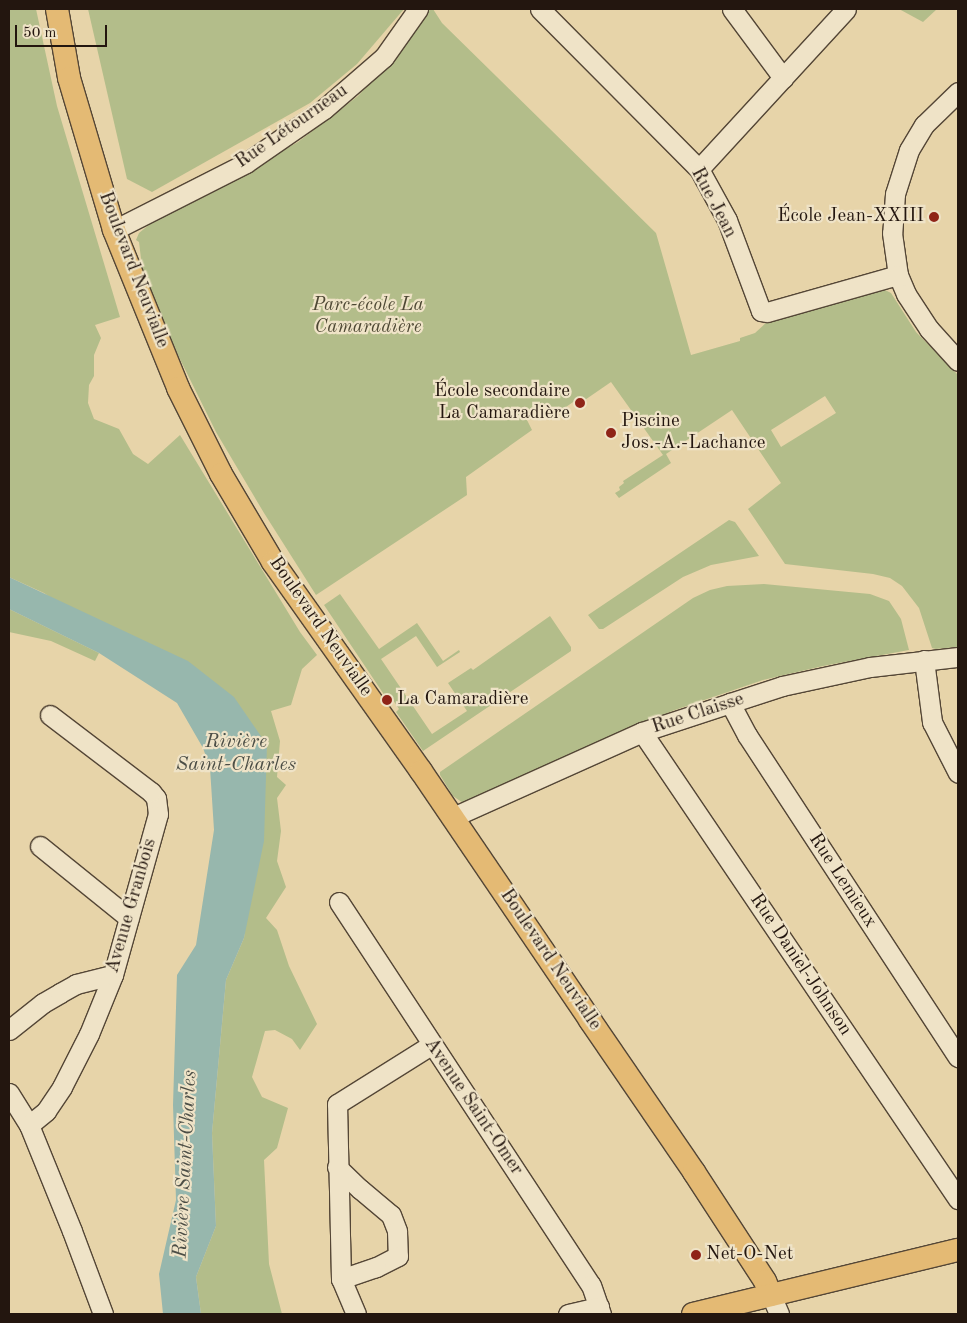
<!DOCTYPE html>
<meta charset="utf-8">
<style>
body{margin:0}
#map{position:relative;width:967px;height:1323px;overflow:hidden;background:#e7d4a9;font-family:"Old Standard TT",serif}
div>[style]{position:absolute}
.green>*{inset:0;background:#b3bd8a}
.water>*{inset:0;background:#97b7ad}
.roads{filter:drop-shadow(1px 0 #544636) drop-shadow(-1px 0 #544636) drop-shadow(0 1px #544636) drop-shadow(0 -1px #544636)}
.minor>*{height:19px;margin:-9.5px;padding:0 9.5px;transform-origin:9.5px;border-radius:9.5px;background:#efe3c7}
.major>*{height:22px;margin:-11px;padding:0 11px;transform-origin:11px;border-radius:11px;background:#e4ba74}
.dots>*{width:14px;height:14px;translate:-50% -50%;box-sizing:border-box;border:2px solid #efe3c7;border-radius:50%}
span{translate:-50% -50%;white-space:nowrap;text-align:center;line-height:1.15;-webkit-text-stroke:4.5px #efe3c7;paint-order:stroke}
.street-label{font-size:19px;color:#23160f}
.poi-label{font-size:19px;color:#23160f}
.right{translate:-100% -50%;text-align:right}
.left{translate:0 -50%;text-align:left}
.park-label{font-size:19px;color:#4e4834;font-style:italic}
.water-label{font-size:20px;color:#4c4e46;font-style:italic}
.frame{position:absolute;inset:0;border:10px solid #23160f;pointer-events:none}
.scale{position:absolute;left:15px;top:25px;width:92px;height:22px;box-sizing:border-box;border:2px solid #23160f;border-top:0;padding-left:6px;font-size:15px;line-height:18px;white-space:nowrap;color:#23160f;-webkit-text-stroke:4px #efe3c7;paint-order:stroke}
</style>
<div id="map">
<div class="green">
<i style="clip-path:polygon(9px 9px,36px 9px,57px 106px,120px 317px,95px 325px,101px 338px,94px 355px,94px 376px,89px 385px,88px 403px,94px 419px,119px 429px,133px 454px,148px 464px,180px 435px,300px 632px,317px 655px,302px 669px,291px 705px,271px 711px,280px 741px,277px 777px,286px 785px,277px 798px,281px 831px,277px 861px,286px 887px,266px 918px,277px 930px,289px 966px,317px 1024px,300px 1050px,292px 1039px,275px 1030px,265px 1031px,252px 1077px,262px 1097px,288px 1108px,277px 1148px,264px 1160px,269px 1264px,282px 1314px,201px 1314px,196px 1277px,216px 1226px,212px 1133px,226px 980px,244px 938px,267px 745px,44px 593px,9px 577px)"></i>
<i style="clip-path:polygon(88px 9px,404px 9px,357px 64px,310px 103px,152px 192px,127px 179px)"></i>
<i style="clip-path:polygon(evenodd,429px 9px,433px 9px,442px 23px,656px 233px,691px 355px,740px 341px,740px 338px,755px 333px,768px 321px,881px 288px,891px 293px,916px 332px,958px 375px,958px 647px,936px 649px,932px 648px,919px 608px,902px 586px,890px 578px,873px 574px,785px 564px,748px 509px,781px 483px,732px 410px,666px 454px,671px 463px,619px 498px,615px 493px,620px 490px,619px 487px,624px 483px,623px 481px,663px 455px,611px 382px,579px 404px,576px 400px,556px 414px,548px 403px,526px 418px,532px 430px,466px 477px,467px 495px,316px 595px,264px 513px,216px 432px,173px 345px,154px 302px,142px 267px,139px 242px,136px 240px,139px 233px,150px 224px,298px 142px,358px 96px,390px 61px,429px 9px,825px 396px,836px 413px,781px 447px,771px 430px,825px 396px)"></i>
<i style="clip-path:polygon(899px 9px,937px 9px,923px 22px)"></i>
<i style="clip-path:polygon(729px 520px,735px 522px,759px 556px,711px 565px,683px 577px,603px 629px,599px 629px,588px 615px)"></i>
<i style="clip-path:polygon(764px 584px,870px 594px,889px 601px,901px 619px,909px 650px,823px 666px,763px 680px,672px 711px,463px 803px,453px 796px,440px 775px,440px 772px,693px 598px,710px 590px,727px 586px)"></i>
<i style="clip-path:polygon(340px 594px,379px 649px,417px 623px,443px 661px,459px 650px,460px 652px,437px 667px,416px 636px,381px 659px,432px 734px,467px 711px,448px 683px,471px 668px,473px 670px,550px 616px,571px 647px,571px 651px,423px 751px,396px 712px,399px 709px,391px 697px,387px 699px,324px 605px)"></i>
<i style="clip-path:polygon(9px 609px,99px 653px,95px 661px,51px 641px,9px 632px)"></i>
</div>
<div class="water">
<i style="clip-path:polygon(9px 577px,188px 661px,234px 697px,267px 745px,264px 841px,244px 938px,226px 980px,212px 1133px,216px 1226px,196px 1277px,201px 1314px,163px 1314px,159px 1274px,176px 1200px,173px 1105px,177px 975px,196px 945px,214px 830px,210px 768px,203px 748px,177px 703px,99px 653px,9px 609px)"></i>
</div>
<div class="roads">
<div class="minor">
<i style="left:540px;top:9px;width:226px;rotate:45.2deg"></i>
<i style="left:699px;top:169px;width:58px;rotate:61.2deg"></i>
<i style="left:727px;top:220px;width:97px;rotate:69.5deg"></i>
<i style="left:761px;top:311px;width:6px;rotate:9deg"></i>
<i style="left:767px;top:312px;width:136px;rotate:-15.8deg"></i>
<i style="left:732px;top:9px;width:86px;rotate:53.5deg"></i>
<i style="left:958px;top:92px;width:47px;rotate:135.9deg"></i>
<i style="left:924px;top:125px;width:29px;rotate:121deg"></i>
<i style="left:909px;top:150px;width:46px;rotate:107.7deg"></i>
<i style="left:895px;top:194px;width:39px;rotate:94deg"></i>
<i style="left:892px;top:233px;width:42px;rotate:81.9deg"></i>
<i style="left:898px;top:275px;width:21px;rotate:67deg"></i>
<i style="left:906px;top:294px;width:42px;rotate:56.7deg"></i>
<i style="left:929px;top:329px;width:43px;rotate:47.8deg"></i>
<i style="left:699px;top:169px;width:217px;rotate:-47.4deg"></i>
<i style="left:114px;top:230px;width:148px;rotate:-26.9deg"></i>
<i style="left:246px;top:163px;width:95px;rotate:-34.7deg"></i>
<i style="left:324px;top:109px;width:79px;rotate:-40.9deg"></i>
<i style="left:384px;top:57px;width:59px;rotate:-54.7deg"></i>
<i style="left:924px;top:660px;width:63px;rotate:82.6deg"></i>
<i style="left:932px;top:722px;width:57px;rotate:63deg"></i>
<i style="left:730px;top:703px;width:36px;rotate:62deg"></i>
<i style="left:747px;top:735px;width:385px;rotate:56.8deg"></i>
<i style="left:642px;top:732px;width:564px;rotate:55.92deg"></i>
<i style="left:453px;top:817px;width:207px;rotate:-24.2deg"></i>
<i style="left:642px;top:732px;width:93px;rotate:-18.2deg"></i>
<i style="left:730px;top:703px;width:55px;rotate:-18.1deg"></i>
<i style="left:782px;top:686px;width:90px;rotate:-12.2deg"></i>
<i style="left:870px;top:667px;width:89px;rotate:-6.5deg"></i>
<i style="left:40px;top:846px;width:114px;rotate:39deg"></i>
<i style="left:339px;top:902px;width:458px;rotate:56.7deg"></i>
<i style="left:591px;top:1285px;width:31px;rotate:71deg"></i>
<i style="left:9px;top:1030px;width:43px;rotate:-38.5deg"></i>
<i style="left:43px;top:1003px;width:20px;rotate:-30deg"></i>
<i style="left:60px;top:993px;width:18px;rotate:-29deg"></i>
<i style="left:76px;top:984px;width:38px;rotate:-14deg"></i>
<i style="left:9px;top:1093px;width:38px;rotate:58deg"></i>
<i style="left:29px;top:1125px;width:114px;rotate:67.9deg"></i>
<i style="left:72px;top:1231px;width:89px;rotate:69.5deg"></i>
<i style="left:29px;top:1125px;width:22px;rotate:-39deg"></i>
<i style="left:46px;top:1111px;width:29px;rotate:-56deg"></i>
<i style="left:62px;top:1087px;width:59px;rotate:-63deg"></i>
<i style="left:89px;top:1034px;width:64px;rotate:-67.9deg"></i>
<i style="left:113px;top:975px;width:167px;rotate:-74.4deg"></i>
<i style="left:158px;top:814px;width:16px;rotate:-97deg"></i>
<i style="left:156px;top:798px;width:8px;rotate:-130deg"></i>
<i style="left:151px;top:792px;width:127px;rotate:-142.7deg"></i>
<i style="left:337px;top:1167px;width:32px;rotate:44deg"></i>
<i style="left:360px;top:1189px;width:40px;rotate:40deg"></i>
<i style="left:391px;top:1215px;width:17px;rotate:69deg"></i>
<i style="left:397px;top:1231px;width:25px;rotate:88deg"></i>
<i style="left:398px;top:1256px;width:25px;rotate:153deg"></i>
<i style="left:376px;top:1267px;width:37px;rotate:161deg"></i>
<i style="left:771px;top:1295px;width:21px;rotate:67deg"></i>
<i style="left:356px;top:1314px;width:38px;rotate:-113deg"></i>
<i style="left:341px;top:1279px;width:175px;rotate:-91.3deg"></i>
<i style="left:337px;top:1104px;width:111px;rotate:-32.1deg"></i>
<i style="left:568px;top:1314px;width:32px;rotate:-13deg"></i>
</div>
<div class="major">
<i style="left:57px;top:9px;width:70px;rotate:80.1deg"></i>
<i style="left:69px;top:78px;width:159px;rotate:73.5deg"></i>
<i style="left:114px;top:230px;width:170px;rotate:67.9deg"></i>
<i style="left:178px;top:388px;width:96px;rotate:63.4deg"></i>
<i style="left:221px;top:474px;width:102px;rotate:59.4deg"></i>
<i style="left:273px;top:562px;width:256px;rotate:54.7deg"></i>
<i style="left:421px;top:771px;width:301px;rotate:55.8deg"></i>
<i style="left:590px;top:1020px;width:184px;rotate:55.6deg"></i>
<i style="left:694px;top:1172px;width:130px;rotate:56.9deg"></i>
<i style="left:765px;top:1281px;width:15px;rotate:67deg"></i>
<i style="left:693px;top:1314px;width:273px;rotate:-13.6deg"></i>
</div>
</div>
<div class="dots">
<i style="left:934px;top:217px;background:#8f2418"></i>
<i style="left:580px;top:403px;background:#8f2418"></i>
<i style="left:611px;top:433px;background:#8f2418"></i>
<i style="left:387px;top:700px;background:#8f2418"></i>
<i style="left:696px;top:1255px;background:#8f2418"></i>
</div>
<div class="street-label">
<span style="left:292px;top:127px;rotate:-35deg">Rue Létourneau</span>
<span style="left:713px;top:203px;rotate:62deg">Rue Jean</span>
<span style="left:133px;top:270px;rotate:69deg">Boulevard Neuvialle</span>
<span style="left:320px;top:627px;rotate:55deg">Boulevard Neuvialle</span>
<span style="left:698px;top:714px;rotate:-18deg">Rue Claisse</span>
<span style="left:842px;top:881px;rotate:57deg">Rue Lemieux</span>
<span style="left:132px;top:906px;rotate:-74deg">Avenue Granbois</span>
<span style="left:550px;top:960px;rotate:56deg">Boulevard Neuvialle</span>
<span style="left:800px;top:965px;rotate:56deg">Rue Daniel-Johnson</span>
<span style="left:473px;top:1107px;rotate:56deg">Avenue Saint-Omer</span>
</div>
<div class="poi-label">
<span class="right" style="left:924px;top:217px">École Jean-XXIII</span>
<span class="right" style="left:570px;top:403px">École secondaire<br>La Camaradière</span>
<span class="left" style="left:621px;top:433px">Piscine<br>Jos.-A.-Lachance</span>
<span class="left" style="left:397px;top:700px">La Camaradière</span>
<span class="left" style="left:706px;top:1255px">Net-O-Net</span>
</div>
<div class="park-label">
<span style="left:368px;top:317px">Parc-école La<br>Camaradière</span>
</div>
<div class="water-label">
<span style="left:236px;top:754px">Rivière<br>Saint-Charles</span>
<span style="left:186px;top:1164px;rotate:-87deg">Rivière Saint-Charles</span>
</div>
<div class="frame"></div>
<div class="scale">50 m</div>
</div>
